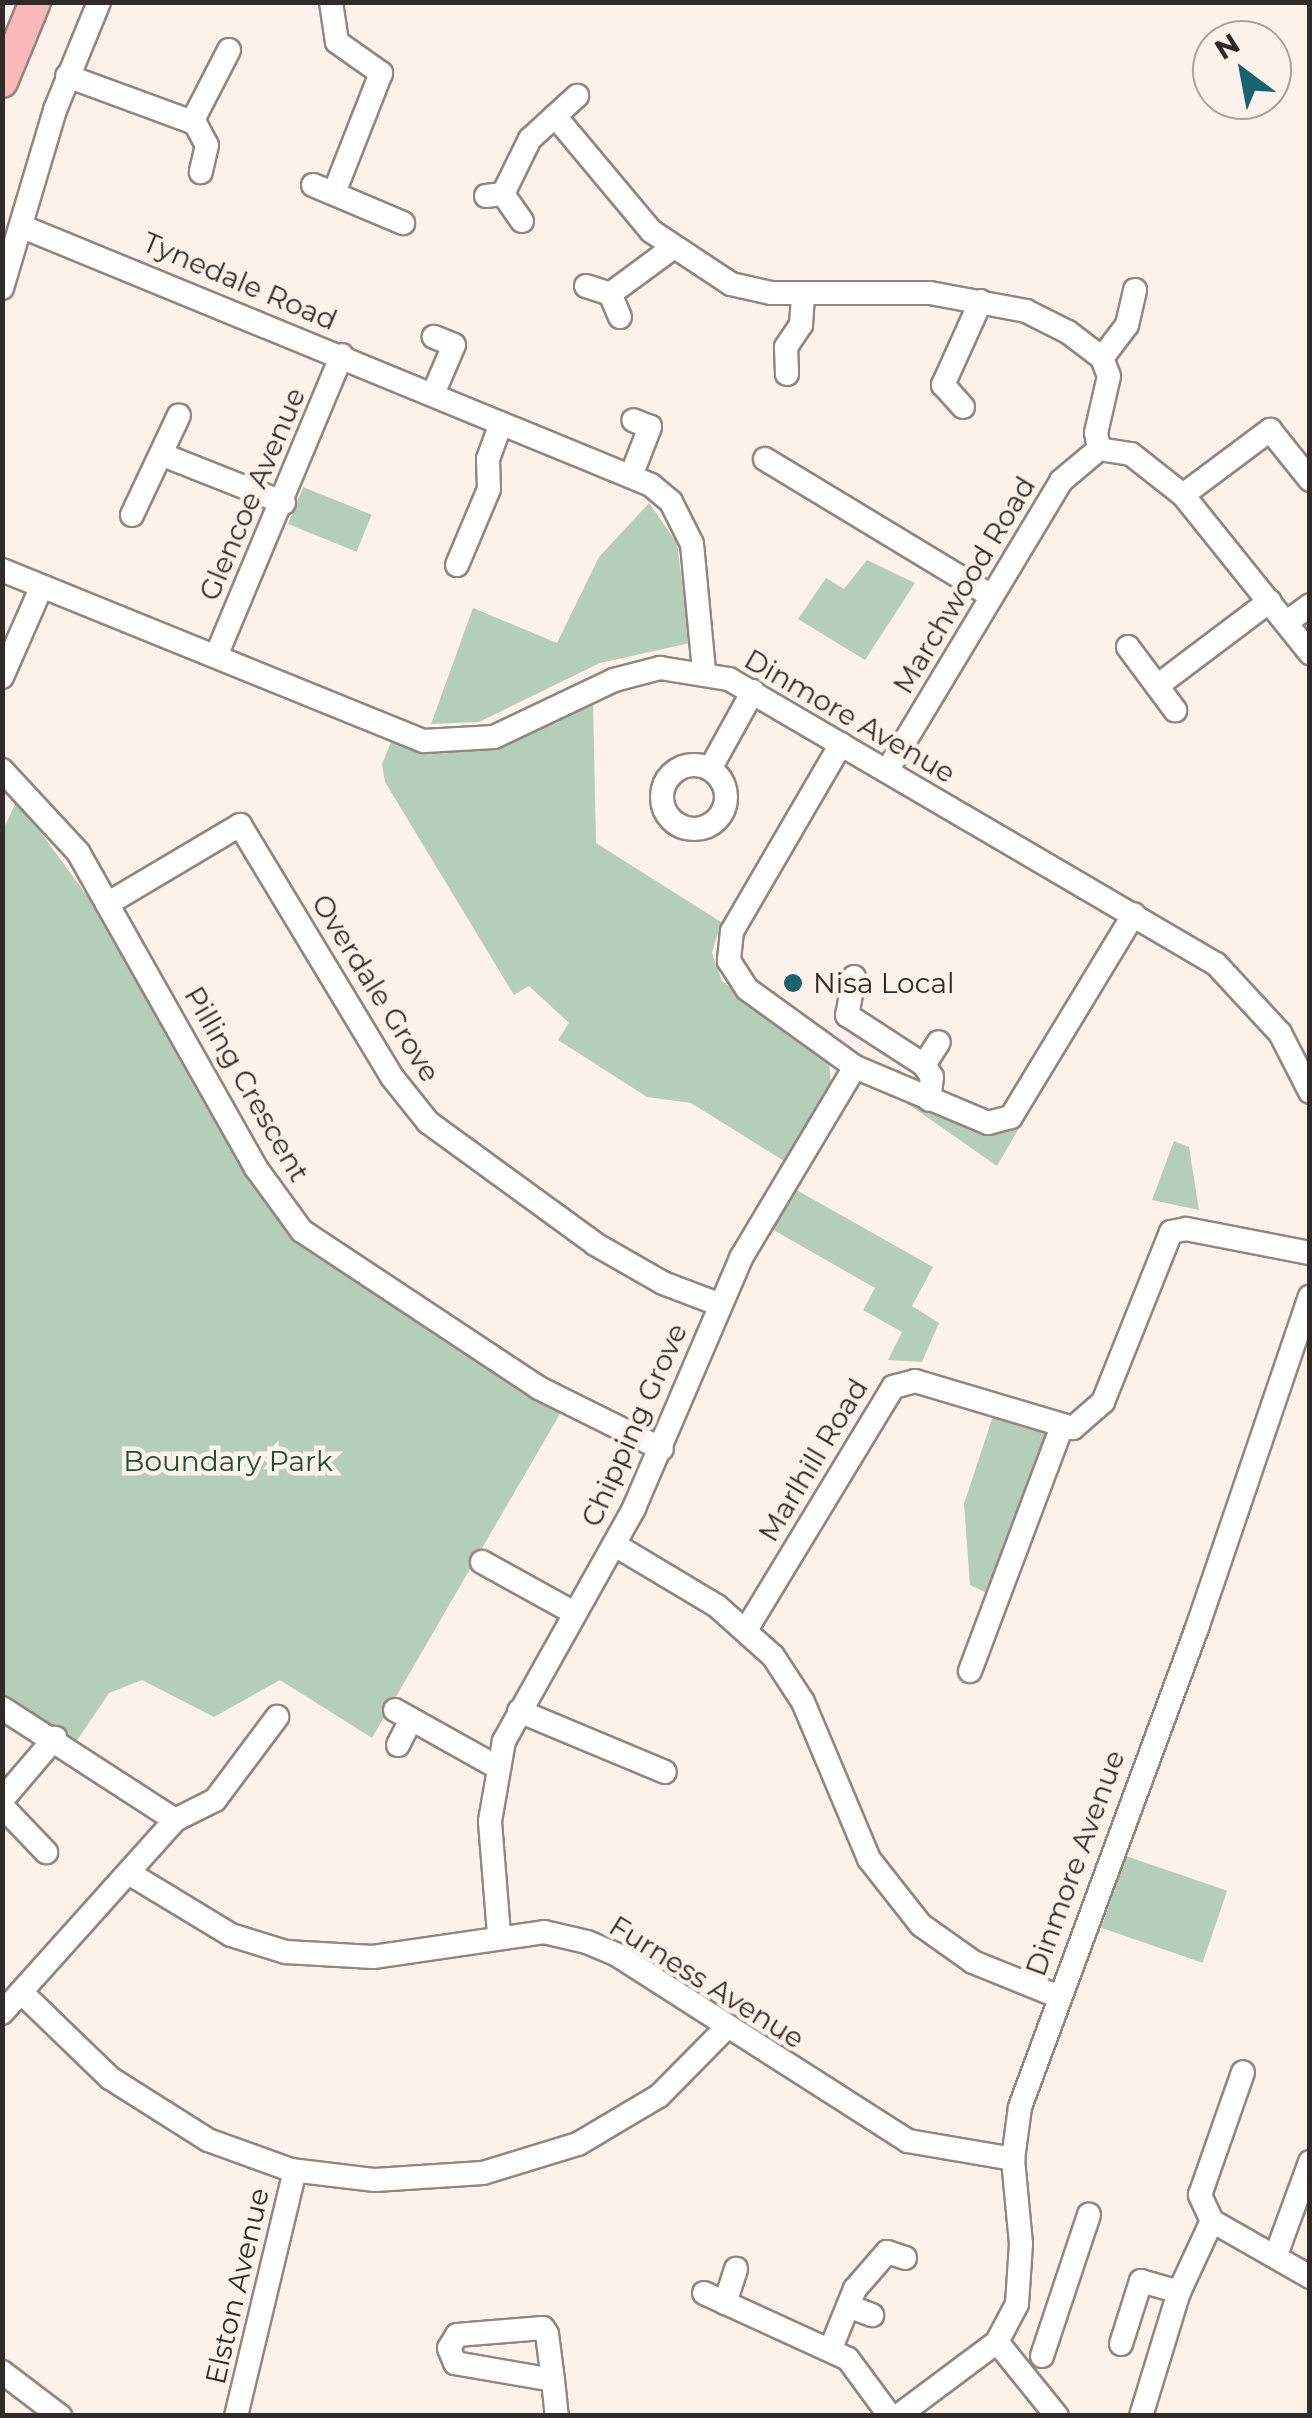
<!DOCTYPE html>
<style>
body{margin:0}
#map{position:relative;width:1312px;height:2418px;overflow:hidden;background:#fdf1ec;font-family:Montserrat,sans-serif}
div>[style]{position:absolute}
.green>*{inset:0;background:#b5cebb;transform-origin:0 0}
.roads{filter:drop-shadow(2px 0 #938680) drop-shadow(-2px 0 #938680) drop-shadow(0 2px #938680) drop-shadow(0 -2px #938680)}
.minor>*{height:22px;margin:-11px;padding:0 11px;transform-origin:11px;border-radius:11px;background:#fff}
.minor>.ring{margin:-11px;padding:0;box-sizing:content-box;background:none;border:22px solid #fff;border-radius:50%}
.major>*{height:30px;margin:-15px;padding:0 15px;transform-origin:15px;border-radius:15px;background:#fbb8bb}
.dots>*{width:28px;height:28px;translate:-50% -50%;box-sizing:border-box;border:5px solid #fdf1ec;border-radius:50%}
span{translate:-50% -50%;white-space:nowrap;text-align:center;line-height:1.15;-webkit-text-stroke:9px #fdf1ec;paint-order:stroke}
.street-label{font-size:28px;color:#302a28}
.poi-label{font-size:28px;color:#302a28}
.left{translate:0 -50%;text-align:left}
.park-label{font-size:28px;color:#19532e}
.frame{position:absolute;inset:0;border:5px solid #302a28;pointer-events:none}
.north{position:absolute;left:1192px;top:20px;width:100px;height:100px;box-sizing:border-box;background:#fdf1ec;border:2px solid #aba19e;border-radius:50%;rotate:328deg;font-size:28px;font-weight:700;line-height:40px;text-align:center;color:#302a28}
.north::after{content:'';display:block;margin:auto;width:35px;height:45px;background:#17636e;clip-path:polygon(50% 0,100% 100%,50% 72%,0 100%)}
</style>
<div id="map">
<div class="green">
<i style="left:303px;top:487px;width:74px;height:40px;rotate:22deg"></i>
<i style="clip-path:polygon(649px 503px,677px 543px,690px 643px,600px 663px,479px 722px,431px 724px,473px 608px,557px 643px,599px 557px)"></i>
<i style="clip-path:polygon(867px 560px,915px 583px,865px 660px,798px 619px,826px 578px,844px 589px)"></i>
<i style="clip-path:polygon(593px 700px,596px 843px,721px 922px,712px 953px,722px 981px,829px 1061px,831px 1083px,784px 1161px,691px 1103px,647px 1097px,558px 1040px,569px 1023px,529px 986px,514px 995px,385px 782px,382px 764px,392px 740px,418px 751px,447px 750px)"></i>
<i style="clip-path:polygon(17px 800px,101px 915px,265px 1204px,368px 1287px,561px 1412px,372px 1738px,280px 1680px,214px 1717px,142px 1680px,109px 1693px,76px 1742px,3px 1697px,2px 832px)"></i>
<i style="clip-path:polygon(855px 1067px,1001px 1128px,1026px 1116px,997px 1166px)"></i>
<i style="clip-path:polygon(1174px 1141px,1189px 1147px,1199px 1210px,1152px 1200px)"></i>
<i style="clip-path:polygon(793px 1188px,933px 1267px,912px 1306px,939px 1323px,922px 1362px,888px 1360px,902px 1332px,863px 1310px,875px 1288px,770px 1228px)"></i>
<i style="clip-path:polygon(994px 1413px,1055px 1432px,993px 1596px,970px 1585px,964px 1504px)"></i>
<i style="left:1126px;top:1856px;width:107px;height:76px;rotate:19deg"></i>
</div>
<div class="roads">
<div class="minor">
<i style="left:331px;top:2px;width:40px;rotate:81.5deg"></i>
<i style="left:337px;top:42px;width:54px;rotate:35.2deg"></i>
<i style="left:381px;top:73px;width:129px;rotate:111.4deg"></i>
<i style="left:67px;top:76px;width:133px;rotate:20.2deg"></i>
<i style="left:192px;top:122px;width:81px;rotate:-62.8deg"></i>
<i style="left:555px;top:116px;width:150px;rotate:50.1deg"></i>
<i style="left:651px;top:231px;width:96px;rotate:33.5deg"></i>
<i style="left:731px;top:284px;width:41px;rotate:12.7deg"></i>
<i style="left:771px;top:293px;width:159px"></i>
<i style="left:930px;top:293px;width:98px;rotate:10.6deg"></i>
<i style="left:1026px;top:311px;width:47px;rotate:26.6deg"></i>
<i style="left:1068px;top:332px;width:43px;rotate:37.4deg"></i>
<i style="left:1102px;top:358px;width:19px;rotate:69deg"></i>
<i style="left:1109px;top:376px;width:58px;rotate:102.8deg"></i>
<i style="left:1096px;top:433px;width:16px;rotate:79deg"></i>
<i style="left:194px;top:121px;width:27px;rotate:62deg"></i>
<i style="left:207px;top:145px;width:28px;rotate:103deg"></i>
<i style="left:313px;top:185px;width:98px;rotate:22.9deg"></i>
<i style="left:503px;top:194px;width:33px;rotate:55deg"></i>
<i style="left:486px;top:196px;width:17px;rotate:-7deg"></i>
<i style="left:503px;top:194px;width:61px;rotate:-63.9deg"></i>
<i style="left:530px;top:139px;width:64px;rotate:-42.5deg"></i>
<i style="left:23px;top:227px;width:679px;rotate:22.33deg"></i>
<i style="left:651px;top:485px;width:26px;rotate:40deg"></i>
<i style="left:671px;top:502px;width:47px;rotate:63.4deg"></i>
<i style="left:692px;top:544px;width:127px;rotate:84.6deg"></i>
<i style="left:586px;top:286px;width:25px;rotate:18deg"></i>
<i style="left:2px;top:288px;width:186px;rotate:-73.4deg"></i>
<i style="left:55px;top:110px;width:117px;rotate:-67.8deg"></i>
<i style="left:620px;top:317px;width:25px;rotate:-113deg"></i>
<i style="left:610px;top:294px;width:76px;rotate:-36.4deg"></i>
<i style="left:1102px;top:358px;width:41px;rotate:-52.9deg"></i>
<i style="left:1127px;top:325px;width:36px;rotate:-77deg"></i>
<i style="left:787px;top:374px;width:27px;rotate:-92deg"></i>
<i style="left:786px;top:347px;width:27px;rotate:-56deg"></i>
<i style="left:801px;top:325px;width:31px;rotate:-86deg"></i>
<i style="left:433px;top:394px;width:53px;rotate:-66.8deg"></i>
<i style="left:454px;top:345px;width:22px;rotate:-158deg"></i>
<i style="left:963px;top:407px;width:30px;rotate:-132deg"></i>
<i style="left:943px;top:385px;width:92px;rotate:-65.7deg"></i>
<i style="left:163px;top:455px;width:130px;rotate:21.6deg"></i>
<i style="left:765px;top:459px;width:263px;rotate:31.2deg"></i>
<i style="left:631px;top:476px;width:53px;rotate:-68.8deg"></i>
<i style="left:650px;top:427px;width:18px;rotate:-158deg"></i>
<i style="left:1183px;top:495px;width:109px;rotate:-36.8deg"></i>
<i style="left:1270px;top:430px;width:64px;rotate:51.3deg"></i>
<i style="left:132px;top:515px;width:110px;rotate:-64.8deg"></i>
<i style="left:457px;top:565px;width:82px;rotate:-67.2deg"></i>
<i style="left:489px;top:489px;width:30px;rotate:-92deg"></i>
<i style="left:488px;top:459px;width:38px;rotate:-70deg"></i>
<i style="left:2px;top:570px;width:455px;rotate:22.1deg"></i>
<i style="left:424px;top:741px;width:70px;rotate:-3.3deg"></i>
<i style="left:494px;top:737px;width:133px;rotate:-25.4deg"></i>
<i style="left:614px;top:680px;width:48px;rotate:-14.6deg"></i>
<i style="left:660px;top:668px;width:70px;rotate:9.1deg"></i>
<i style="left:729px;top:679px;width:564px;rotate:30.34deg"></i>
<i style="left:1216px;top:964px;width:94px;rotate:47.2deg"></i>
<i style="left:1280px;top:1033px;width:66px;rotate:63deg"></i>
<i style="left:1287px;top:622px;width:29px;rotate:-36deg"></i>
<i style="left:1128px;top:647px;width:79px;rotate:53.3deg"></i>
<i style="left:216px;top:656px;width:326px;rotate:-67.3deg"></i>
<i style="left:2px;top:677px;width:97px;rotate:-66.3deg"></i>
<i style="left:1157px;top:686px;width:141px;rotate:-37deg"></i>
<i style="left:841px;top:744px;width:216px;rotate:120.2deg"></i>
<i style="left:732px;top:931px;width:30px;rotate:96deg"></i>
<i style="left:729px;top:961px;width:33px;rotate:57deg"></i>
<i style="left:747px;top:989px;width:133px;rotate:35.8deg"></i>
<i style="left:855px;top:1067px;width:144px;rotate:22.8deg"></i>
<i style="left:988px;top:1123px;width:24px;rotate:-15deg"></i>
<i style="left:1011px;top:1117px;width:237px;rotate:-58.8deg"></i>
<i class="ring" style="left:662px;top:765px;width:42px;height:42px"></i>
<i style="left:710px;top:769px;width:89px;rotate:-61.1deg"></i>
<i style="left:2px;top:770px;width:112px;rotate:47.2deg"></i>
<i style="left:78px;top:852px;width:363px;rotate:60.6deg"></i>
<i style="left:256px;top:1168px;width:78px;rotate:53.9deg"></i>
<i style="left:302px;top:1231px;width:284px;rotate:33.5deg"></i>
<i style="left:539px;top:1388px;width:137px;rotate:26.4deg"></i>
<i style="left:887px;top:771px;width:338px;rotate:-59deg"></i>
<i style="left:1061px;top:481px;width:50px;rotate:-40.1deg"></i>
<i style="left:1099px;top:449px;width:32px;rotate:9deg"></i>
<i style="left:1131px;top:454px;width:66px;rotate:38.3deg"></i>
<i style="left:1183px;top:495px;width:203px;rotate:51.2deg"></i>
<i style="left:107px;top:904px;width:155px;rotate:-30.7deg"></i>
<i style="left:240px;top:825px;width:294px;rotate:58.9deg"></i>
<i style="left:392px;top:1077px;width:58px;rotate:51.3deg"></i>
<i style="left:428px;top:1122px;width:207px;rotate:36.1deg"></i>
<i style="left:595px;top:1244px;width:78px;rotate:29.8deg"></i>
<i style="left:663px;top:1283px;width:59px;rotate:20.9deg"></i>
<i style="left:854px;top:977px;width:39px;rotate:100deg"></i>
<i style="left:847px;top:1015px;width:92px;rotate:33deg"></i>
<i style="left:924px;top:1065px;width:14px;rotate:56deg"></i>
<i style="left:932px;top:1077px;width:23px;rotate:97deg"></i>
<i style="left:924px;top:1065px;width:27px;rotate:-57deg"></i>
<i style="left:615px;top:1545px;width:119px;rotate:30.9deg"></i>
<i style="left:717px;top:1606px;width:75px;rotate:41.8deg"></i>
<i style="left:773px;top:1656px;width:55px;rotate:56.9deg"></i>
<i style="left:803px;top:1702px;width:170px;rotate:67.2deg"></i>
<i style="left:869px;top:1859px;width:84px;rotate:51.8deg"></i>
<i style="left:921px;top:1925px;width:64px;rotate:35.4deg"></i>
<i style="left:973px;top:1962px;width:91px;rotate:22deg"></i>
<i style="left:482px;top:1562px;width:105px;rotate:29deg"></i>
<i style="left:746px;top:1630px;width:284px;rotate:-58.8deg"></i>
<i style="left:893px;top:1387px;width:23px;rotate:-15deg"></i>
<i style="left:915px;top:1381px;width:165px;rotate:16.6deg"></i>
<i style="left:1073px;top:1428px;width:40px;rotate:-41deg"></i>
<i style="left:1103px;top:1402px;width:183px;rotate:-68.2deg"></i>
<i style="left:1171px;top:1232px;width:15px;rotate:-11deg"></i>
<i style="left:1186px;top:1229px;width:126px;rotate:11deg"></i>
<i style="left:970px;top:1671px;width:262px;rotate:-69.4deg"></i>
<i style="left:2px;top:1708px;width:206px;rotate:32.9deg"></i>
<i style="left:395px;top:1710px;width:117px;rotate:29.2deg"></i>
<i style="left:519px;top:1711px;width:158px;rotate:22.7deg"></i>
<i style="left:398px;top:1745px;width:29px;rotate:-63deg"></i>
<i style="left:2px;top:1800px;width:82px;rotate:-49.5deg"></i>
<i style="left:2px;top:1806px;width:64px;rotate:46.3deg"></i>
<i style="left:175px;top:1820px;width:45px;rotate:-26.6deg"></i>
<i style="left:215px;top:1800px;width:104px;rotate:-53.2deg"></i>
<i style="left:132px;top:1875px;width:116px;rotate:31.2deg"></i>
<i style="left:231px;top:1935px;width:58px;rotate:17.2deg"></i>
<i style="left:286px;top:1952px;width:87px;rotate:3.3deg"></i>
<i style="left:373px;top:1957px;width:173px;rotate:-8.3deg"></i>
<i style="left:544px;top:1932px;width:44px;rotate:13.1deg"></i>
<i style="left:587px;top:1942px;width:33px;rotate:23deg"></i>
<i style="left:617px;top:1955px;width:345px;rotate:32.6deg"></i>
<i style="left:908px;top:2141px;width:107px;rotate:9.7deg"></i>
<i style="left:499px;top:1934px;width:113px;rotate:-94.6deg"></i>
<i style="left:490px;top:1821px;width:81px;rotate:-80.1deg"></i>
<i style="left:504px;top:1741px;width:267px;rotate:-60.8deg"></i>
<i style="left:634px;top:1508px;width:272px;rotate:-66.8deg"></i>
<i style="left:741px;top:1258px;width:222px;rotate:-59.2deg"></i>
<i style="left:22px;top:1993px;width:122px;rotate:44deg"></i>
<i style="left:110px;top:2078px;width:116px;rotate:32.3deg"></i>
<i style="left:208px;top:2140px;width:88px;rotate:19.9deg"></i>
<i style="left:291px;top:2170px;width:85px;rotate:6.8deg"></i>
<i style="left:375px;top:2180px;width:108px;rotate:-3.7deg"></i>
<i style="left:483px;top:2173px;width:99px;rotate:-17deg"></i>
<i style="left:578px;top:2144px;width:94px;rotate:-30.7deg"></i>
<i style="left:659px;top:2096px;width:97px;rotate:-45.4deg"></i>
<i style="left:2px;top:2013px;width:259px;rotate:-48.1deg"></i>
<i style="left:1212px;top:2221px;width:29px;rotate:-115deg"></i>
<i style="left:1200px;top:2195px;width:130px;rotate:-70.7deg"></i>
<i style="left:1276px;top:2255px;width:99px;rotate:-69.9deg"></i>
<i style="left:704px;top:2293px;width:158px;rotate:24.6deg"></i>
<i style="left:848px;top:2359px;width:71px;rotate:53.6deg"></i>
<i style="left:725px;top:2303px;width:36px;rotate:-72deg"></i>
<i style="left:848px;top:2306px;width:26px;rotate:21deg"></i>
<i style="left:997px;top:2342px;width:95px;rotate:51deg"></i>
<i style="left:1121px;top:2344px;width:66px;rotate:-72.4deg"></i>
<i style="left:1141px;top:2281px;width:40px;rotate:16deg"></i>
<i style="left:831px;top:2348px;width:64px;rotate:-67.9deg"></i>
<i style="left:855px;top:2289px;width:49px;rotate:-49.1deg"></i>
<i style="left:887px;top:2252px;width:19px;rotate:18deg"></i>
<i style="left:1042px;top:2356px;width:149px;rotate:-71.6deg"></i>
<i style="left:2px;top:2372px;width:73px;rotate:37.2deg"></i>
<i style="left:553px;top:2380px;width:99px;rotate:-170.2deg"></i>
<i style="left:455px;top:2363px;width:16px;rotate:-112deg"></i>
<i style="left:449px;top:2348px;width:15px;rotate:-58deg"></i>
<i style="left:457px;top:2335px;width:86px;rotate:-4.7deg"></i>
<i style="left:543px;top:2328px;width:7px;rotate:56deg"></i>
<i style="left:547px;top:2334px;width:46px;rotate:82.6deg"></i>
<i style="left:553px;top:2380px;width:36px;rotate:84deg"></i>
<i style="left:236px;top:2416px;width:252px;rotate:-76.5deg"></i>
<i style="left:898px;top:2416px;width:124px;rotate:-36.8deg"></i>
<i style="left:997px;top:2342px;width:43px;rotate:-62.2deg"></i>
<i style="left:1017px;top:2304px;width:60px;rotate:-86.2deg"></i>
<i style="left:1021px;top:2244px;width:85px;rotate:-95.4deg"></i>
<i style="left:1013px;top:2159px;width:52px;rotate:-82.3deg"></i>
<i style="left:1020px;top:2107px;width:511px;rotate:-69.72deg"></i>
<i style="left:1197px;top:1628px;width:350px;rotate:-71.2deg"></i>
<i style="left:1141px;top:2416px;width:130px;rotate:-73deg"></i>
<i style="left:1179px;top:2292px;width:78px;rotate:-65.1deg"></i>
<i style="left:1212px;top:2221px;width:113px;rotate:29.7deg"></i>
</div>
<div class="major">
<i style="left:2px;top:82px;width:87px;rotate:-67.6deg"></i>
</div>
</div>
<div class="dots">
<i style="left:793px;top:983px;background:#17636e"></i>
</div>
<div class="street-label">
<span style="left:240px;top:281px;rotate:23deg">Tynedale Road</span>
<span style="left:252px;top:494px;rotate:-67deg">Glencoe Avenue</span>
<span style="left:964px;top:585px;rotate:-59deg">Marchwood Road</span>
<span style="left:850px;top:716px;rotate:30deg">Dinmore Avenue</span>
<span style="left:376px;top:988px;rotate:58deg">Overdale Grove</span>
<span style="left:247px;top:1084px;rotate:60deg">Pilling Crescent</span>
<span style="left:634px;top:1425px;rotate:-66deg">Chipping Grove</span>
<span style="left:813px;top:1460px;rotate:-59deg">Marlhill Road</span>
<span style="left:1075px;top:1863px;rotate:-70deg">Dinmore Avenue</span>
<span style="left:707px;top:1982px;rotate:32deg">Furness Avenue</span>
<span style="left:237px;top:2286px;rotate:-77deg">Elston Avenue</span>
</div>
<div class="poi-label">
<span class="left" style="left:813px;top:983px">Nisa Local</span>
</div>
<div class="park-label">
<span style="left:228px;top:1461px">Boundary Park</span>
</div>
<div class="frame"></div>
<div class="north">N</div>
</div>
